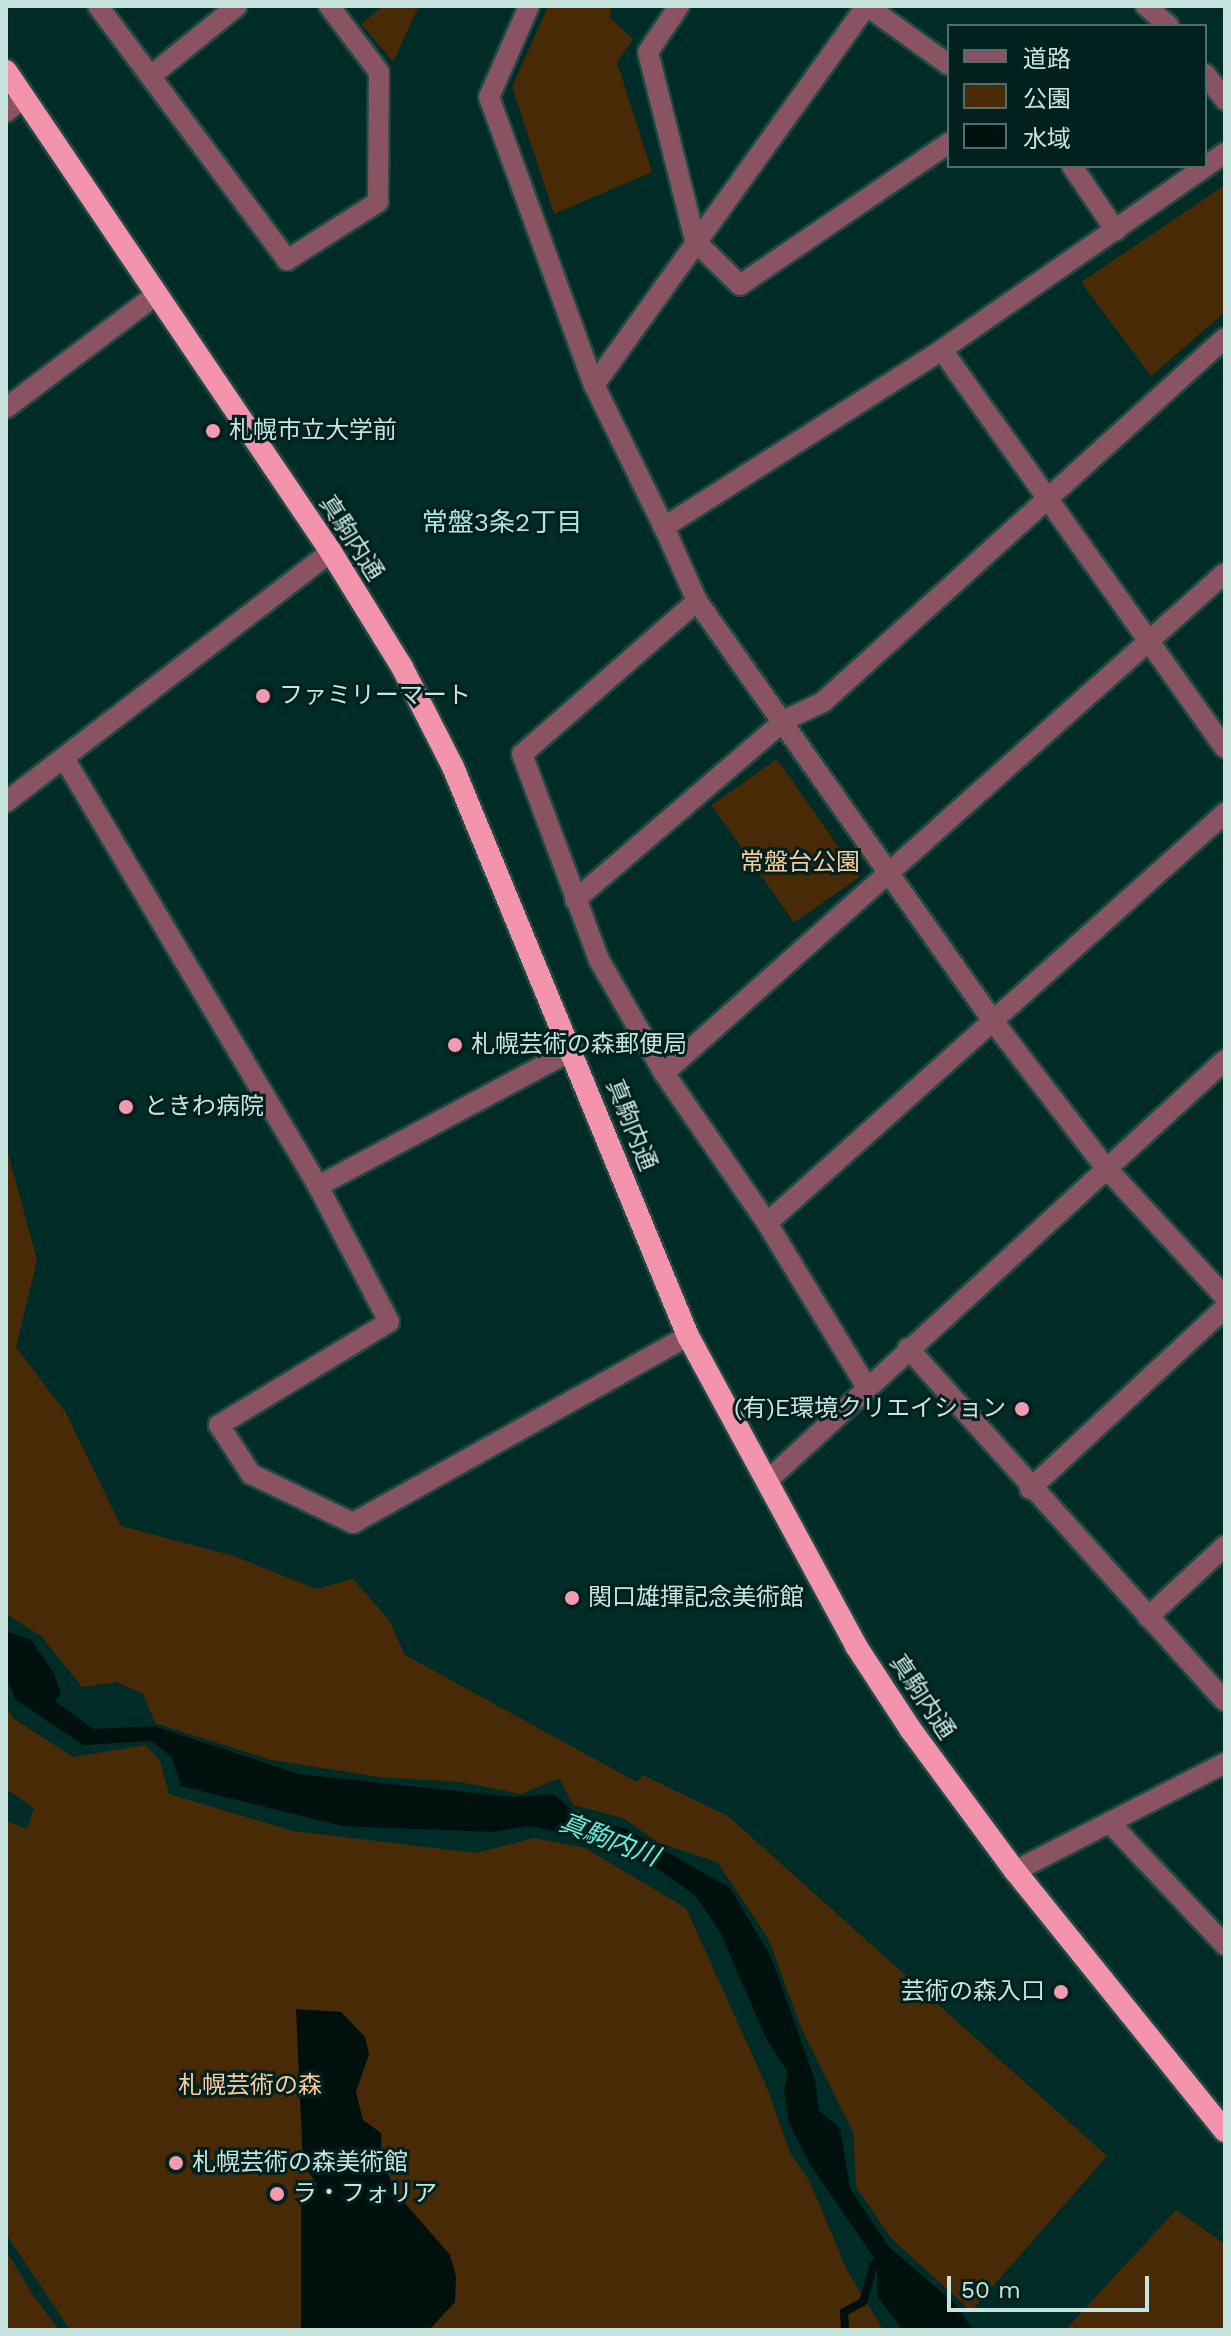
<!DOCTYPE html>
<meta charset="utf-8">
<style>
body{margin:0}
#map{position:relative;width:1231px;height:2336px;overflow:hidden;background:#002c27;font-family:"Work Sans","Noto Sans JP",sans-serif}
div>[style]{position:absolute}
.green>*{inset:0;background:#482a07;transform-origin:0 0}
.water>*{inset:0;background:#00100d}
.stream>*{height:8px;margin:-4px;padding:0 4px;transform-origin:4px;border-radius:4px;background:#00100d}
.roads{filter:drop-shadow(2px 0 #204944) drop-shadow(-2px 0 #204944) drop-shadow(0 2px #204944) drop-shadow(0 -2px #204944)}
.minor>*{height:20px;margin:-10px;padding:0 10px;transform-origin:10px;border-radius:10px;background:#8a5361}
.trunk>*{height:22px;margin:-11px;padding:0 11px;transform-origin:11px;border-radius:11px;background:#f493ac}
.dots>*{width:22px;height:22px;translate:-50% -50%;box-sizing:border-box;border:4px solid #02201d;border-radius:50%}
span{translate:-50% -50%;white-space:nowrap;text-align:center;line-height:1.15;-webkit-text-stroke:6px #02201d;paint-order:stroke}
.poi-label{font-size:24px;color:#c8e4df}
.left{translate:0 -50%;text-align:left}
.right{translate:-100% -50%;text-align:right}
.street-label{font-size:24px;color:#c8e4df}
.park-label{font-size:24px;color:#fbcba0}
.neighbourhood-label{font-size:26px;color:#ace6dd}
.water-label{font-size:26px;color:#6beddc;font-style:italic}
.frame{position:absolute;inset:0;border:8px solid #c8e4df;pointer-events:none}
.legend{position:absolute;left:947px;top:24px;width:260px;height:144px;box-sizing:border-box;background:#02201d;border:2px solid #516e6b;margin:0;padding:10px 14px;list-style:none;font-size:24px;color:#c8e4df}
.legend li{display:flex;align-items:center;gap:16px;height:40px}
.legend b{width:40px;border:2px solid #516e6b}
.scale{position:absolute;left:947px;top:2276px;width:202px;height:36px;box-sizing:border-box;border:4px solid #c8e4df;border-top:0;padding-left:10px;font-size:24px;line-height:28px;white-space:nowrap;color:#c8e4df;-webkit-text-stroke:6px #02201d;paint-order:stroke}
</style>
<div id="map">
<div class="green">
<i style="clip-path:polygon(383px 6px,419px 6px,393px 62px,361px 24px)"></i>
<i style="clip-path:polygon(548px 6px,611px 6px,610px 18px,633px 39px,617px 62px,652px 172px,554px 214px,512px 87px)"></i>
<i style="clip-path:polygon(1225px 185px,1225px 312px,1151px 376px,1081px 282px)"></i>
<i style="left:777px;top:759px;width:144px;height:80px;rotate:55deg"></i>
<i style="clip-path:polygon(6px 1146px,37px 1260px,16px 1347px,66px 1413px,121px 1526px,234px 1556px,316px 1589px,353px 1579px,389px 1620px,405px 1655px,637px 1782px,643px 1775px,728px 1816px,1107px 2156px,971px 2311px,891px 2238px,856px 2187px,853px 2132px,802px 2030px,768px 1938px,717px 1862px,659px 1843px,623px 1818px,573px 1805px,559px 1778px,521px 1794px,460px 1782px,379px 1777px,271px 1760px,155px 1723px,143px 1694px,117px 1682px,82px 1687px,41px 1636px,6px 1614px)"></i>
<i style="clip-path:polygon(6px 1706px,14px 1719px,73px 1757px,146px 1745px,160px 1761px,169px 1794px,293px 1831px,476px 1853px,534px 1838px,585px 1848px,686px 1908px,765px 2083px,791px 2155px,809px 2180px,847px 2270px,883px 2330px,70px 2330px,6px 2234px,6px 1821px,27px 1829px,34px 1808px,6px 1789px)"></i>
<i style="clip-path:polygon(1176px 2210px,1225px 2244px,1225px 2330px,1065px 2330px)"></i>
<i style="clip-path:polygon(6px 2250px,31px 2292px,59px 2330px,6px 2330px)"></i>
</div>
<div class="water">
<i style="clip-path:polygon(6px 1631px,31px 1640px,54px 1673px,61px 1694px,55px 1701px,93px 1729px,154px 1726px,299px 1774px,512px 1797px,553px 1794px,578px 1815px,627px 1829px,730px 1888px,771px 1957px,815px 2080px,819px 2111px,840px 2128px,850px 2188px,888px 2246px,955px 2304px,973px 2330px,903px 2330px,877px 2296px,877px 2262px,811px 2166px,789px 2123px,784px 2090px,788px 2073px,766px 2038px,720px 1932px,696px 1896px,656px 1868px,570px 1834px,527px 1826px,493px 1832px,342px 1826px,181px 1786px,172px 1757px,151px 1741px,83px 1745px,15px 1699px,6px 1676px)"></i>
<i style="clip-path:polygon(296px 2009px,341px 2012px,365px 2037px,369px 2054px,356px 2092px,363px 2120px,381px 2133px,382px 2161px,397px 2194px,450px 2255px,456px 2276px,455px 2302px,429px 2330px,301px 2330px,301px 2203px,317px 2184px,303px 2165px)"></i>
</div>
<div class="stream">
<i style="left:845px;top:2330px;width:18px;rotate:-93deg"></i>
<i style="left:844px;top:2312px;width:21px;rotate:-28deg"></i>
<i style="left:863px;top:2302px;width:37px;rotate:-74deg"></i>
<i style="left:873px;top:2266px;width:14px;rotate:-45deg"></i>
</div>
<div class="roads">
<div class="minor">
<i style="left:98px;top:6px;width:317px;rotate:53.3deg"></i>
<i style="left:287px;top:260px;width:108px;rotate:-32.5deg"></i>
<i style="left:378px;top:202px;width:130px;rotate:-89.6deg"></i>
<i style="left:379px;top:72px;width:83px;rotate:-127.1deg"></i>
<i style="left:529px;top:6px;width:99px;rotate:113.7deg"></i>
<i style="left:489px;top:97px;width:307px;rotate:70deg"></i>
<i style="left:594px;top:385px;width:158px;rotate:63.8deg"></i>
<i style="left:679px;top:6px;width:55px;rotate:124deg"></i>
<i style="left:648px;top:52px;width:195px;rotate:76deg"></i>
<i style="left:695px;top:241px;width:63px;rotate:44.4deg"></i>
<i style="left:740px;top:285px;width:253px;rotate:-34.2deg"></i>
<i style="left:867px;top:6px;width:101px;rotate:35.7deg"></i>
<i style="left:1146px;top:6px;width:30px;rotate:41deg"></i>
<i style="left:1205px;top:74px;width:33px;rotate:52deg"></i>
<i style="left:152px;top:75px;width:109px;rotate:-39.1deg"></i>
<i style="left:6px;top:112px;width:23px;rotate:-40deg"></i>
<i style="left:1225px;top:153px;width:345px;rotate:145.2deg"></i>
<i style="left:942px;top:350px;width:330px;rotate:147.5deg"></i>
<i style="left:664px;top:527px;width:81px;rotate:66deg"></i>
<i style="left:697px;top:601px;width:514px;rotate:54.83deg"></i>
<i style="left:993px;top:1021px;width:185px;rotate:52.5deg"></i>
<i style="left:1106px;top:1168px;width:176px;rotate:47.3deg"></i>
<i style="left:1072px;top:166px;width:78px;rotate:55.9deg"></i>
<i style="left:942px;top:350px;width:488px;rotate:54.6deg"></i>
<i style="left:594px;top:385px;width:467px;rotate:-54.3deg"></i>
<i style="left:6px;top:408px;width:188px;rotate:-37deg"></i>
<i style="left:697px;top:601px;width:232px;rotate:138.8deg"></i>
<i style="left:522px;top:754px;width:220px;rotate:69.5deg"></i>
<i style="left:599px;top:960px;width:130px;rotate:60.1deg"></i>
<i style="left:664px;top:1073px;width:182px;rotate:55.5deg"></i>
<i style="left:767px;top:1223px;width:191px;rotate:58.7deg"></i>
<i style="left:64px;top:758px;width:498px;rotate:59.3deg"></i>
<i style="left:318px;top:1186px;width:153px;rotate:62.4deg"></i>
<i style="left:389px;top:1322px;width:199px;rotate:148.8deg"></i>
<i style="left:219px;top:1425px;width:59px;rotate:56.9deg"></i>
<i style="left:251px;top:1474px;width:113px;rotate:25.7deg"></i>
<i style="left:353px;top:1523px;width:384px;rotate:-29.2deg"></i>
<i style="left:6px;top:802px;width:410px;rotate:-37.6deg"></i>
<i style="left:575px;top:900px;width:277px;rotate:-40.6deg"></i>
<i style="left:785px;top:720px;width:42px;rotate:-25.3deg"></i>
<i style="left:823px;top:702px;width:542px;rotate:-42.16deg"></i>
<i style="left:664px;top:1073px;width:751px;rotate:-41.71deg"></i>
<i style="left:318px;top:1186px;width:289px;rotate:-28.1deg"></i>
<i style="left:767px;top:1223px;width:615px;rotate:-41.83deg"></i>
<i style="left:908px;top:1348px;width:474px;rotate:48.1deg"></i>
<i style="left:767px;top:1481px;width:622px;rotate:-42.59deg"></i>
<i style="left:1030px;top:1489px;width:266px;rotate:-42.9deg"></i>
<i style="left:1148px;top:1617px;width:105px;rotate:-42.7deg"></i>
<i style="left:1110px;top:1823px;width:168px;rotate:46.7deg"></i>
<i style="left:1015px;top:1871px;width:236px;rotate:-27.2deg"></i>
</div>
<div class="trunk">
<i style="left:6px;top:71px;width:581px;rotate:55.95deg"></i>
<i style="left:331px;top:552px;width:135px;rotate:58.3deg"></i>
<i style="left:402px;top:667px;width:112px;rotate:63deg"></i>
<i style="left:453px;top:767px;width:616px;rotate:67.56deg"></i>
<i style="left:688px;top:1336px;width:353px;rotate:61.5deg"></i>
<i style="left:856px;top:1646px;width:100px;rotate:56.8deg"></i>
<i style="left:911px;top:1730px;width:175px;rotate:53.6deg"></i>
<i style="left:1015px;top:1871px;width:334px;rotate:51.1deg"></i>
</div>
</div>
<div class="dots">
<i style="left:213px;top:431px;background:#f29aaf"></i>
<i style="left:263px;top:696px;background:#f29aaf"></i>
<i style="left:455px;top:1045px;background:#f29aaf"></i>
<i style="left:126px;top:1107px;background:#f29aaf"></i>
<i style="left:1022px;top:1409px;background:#f29aaf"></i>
<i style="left:572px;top:1598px;background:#f29aaf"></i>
<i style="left:1061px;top:1992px;background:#f29aaf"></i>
<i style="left:176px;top:2163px;background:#f29aaf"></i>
<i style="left:277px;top:2194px;background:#f29aaf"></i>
</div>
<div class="poi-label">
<span class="left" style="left:229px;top:431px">札幌市立大学前</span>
<span class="left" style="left:279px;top:696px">ファミリーマート</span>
<span class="left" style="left:471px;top:1045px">札幌芸術の森郵便局</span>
<span class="left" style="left:144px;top:1107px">ときわ病院</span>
<span class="right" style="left:1006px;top:1409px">(有)E環境クリエイション</span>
<span class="left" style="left:588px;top:1598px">関口雄揮記念美術館</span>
<span class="right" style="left:1045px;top:1992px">芸術の森入口</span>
<span class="left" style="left:192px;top:2163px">札幌芸術の森美術館</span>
<span class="left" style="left:293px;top:2194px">ラ・フォリア</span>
</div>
<div class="street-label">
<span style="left:351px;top:538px;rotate:57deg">真駒内通</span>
<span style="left:631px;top:1125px;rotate:68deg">真駒内通</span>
<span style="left:922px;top:1697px;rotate:56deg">真駒内通</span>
</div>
<div class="park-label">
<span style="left:800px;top:863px">常盤台公園</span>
<span style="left:250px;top:2086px">札幌芸術の森</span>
</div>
<div class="neighbourhood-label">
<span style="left:502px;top:523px">常盤3条2丁目</span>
</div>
<div class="water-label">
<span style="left:609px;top:1840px;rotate:21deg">真駒内川</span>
</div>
<div class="frame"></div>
<ul class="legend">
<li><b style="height:10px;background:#8a5361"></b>道路</li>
<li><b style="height:22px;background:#482a07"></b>公園</li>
<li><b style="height:22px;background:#00100d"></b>水域</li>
</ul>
<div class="scale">50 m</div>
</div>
